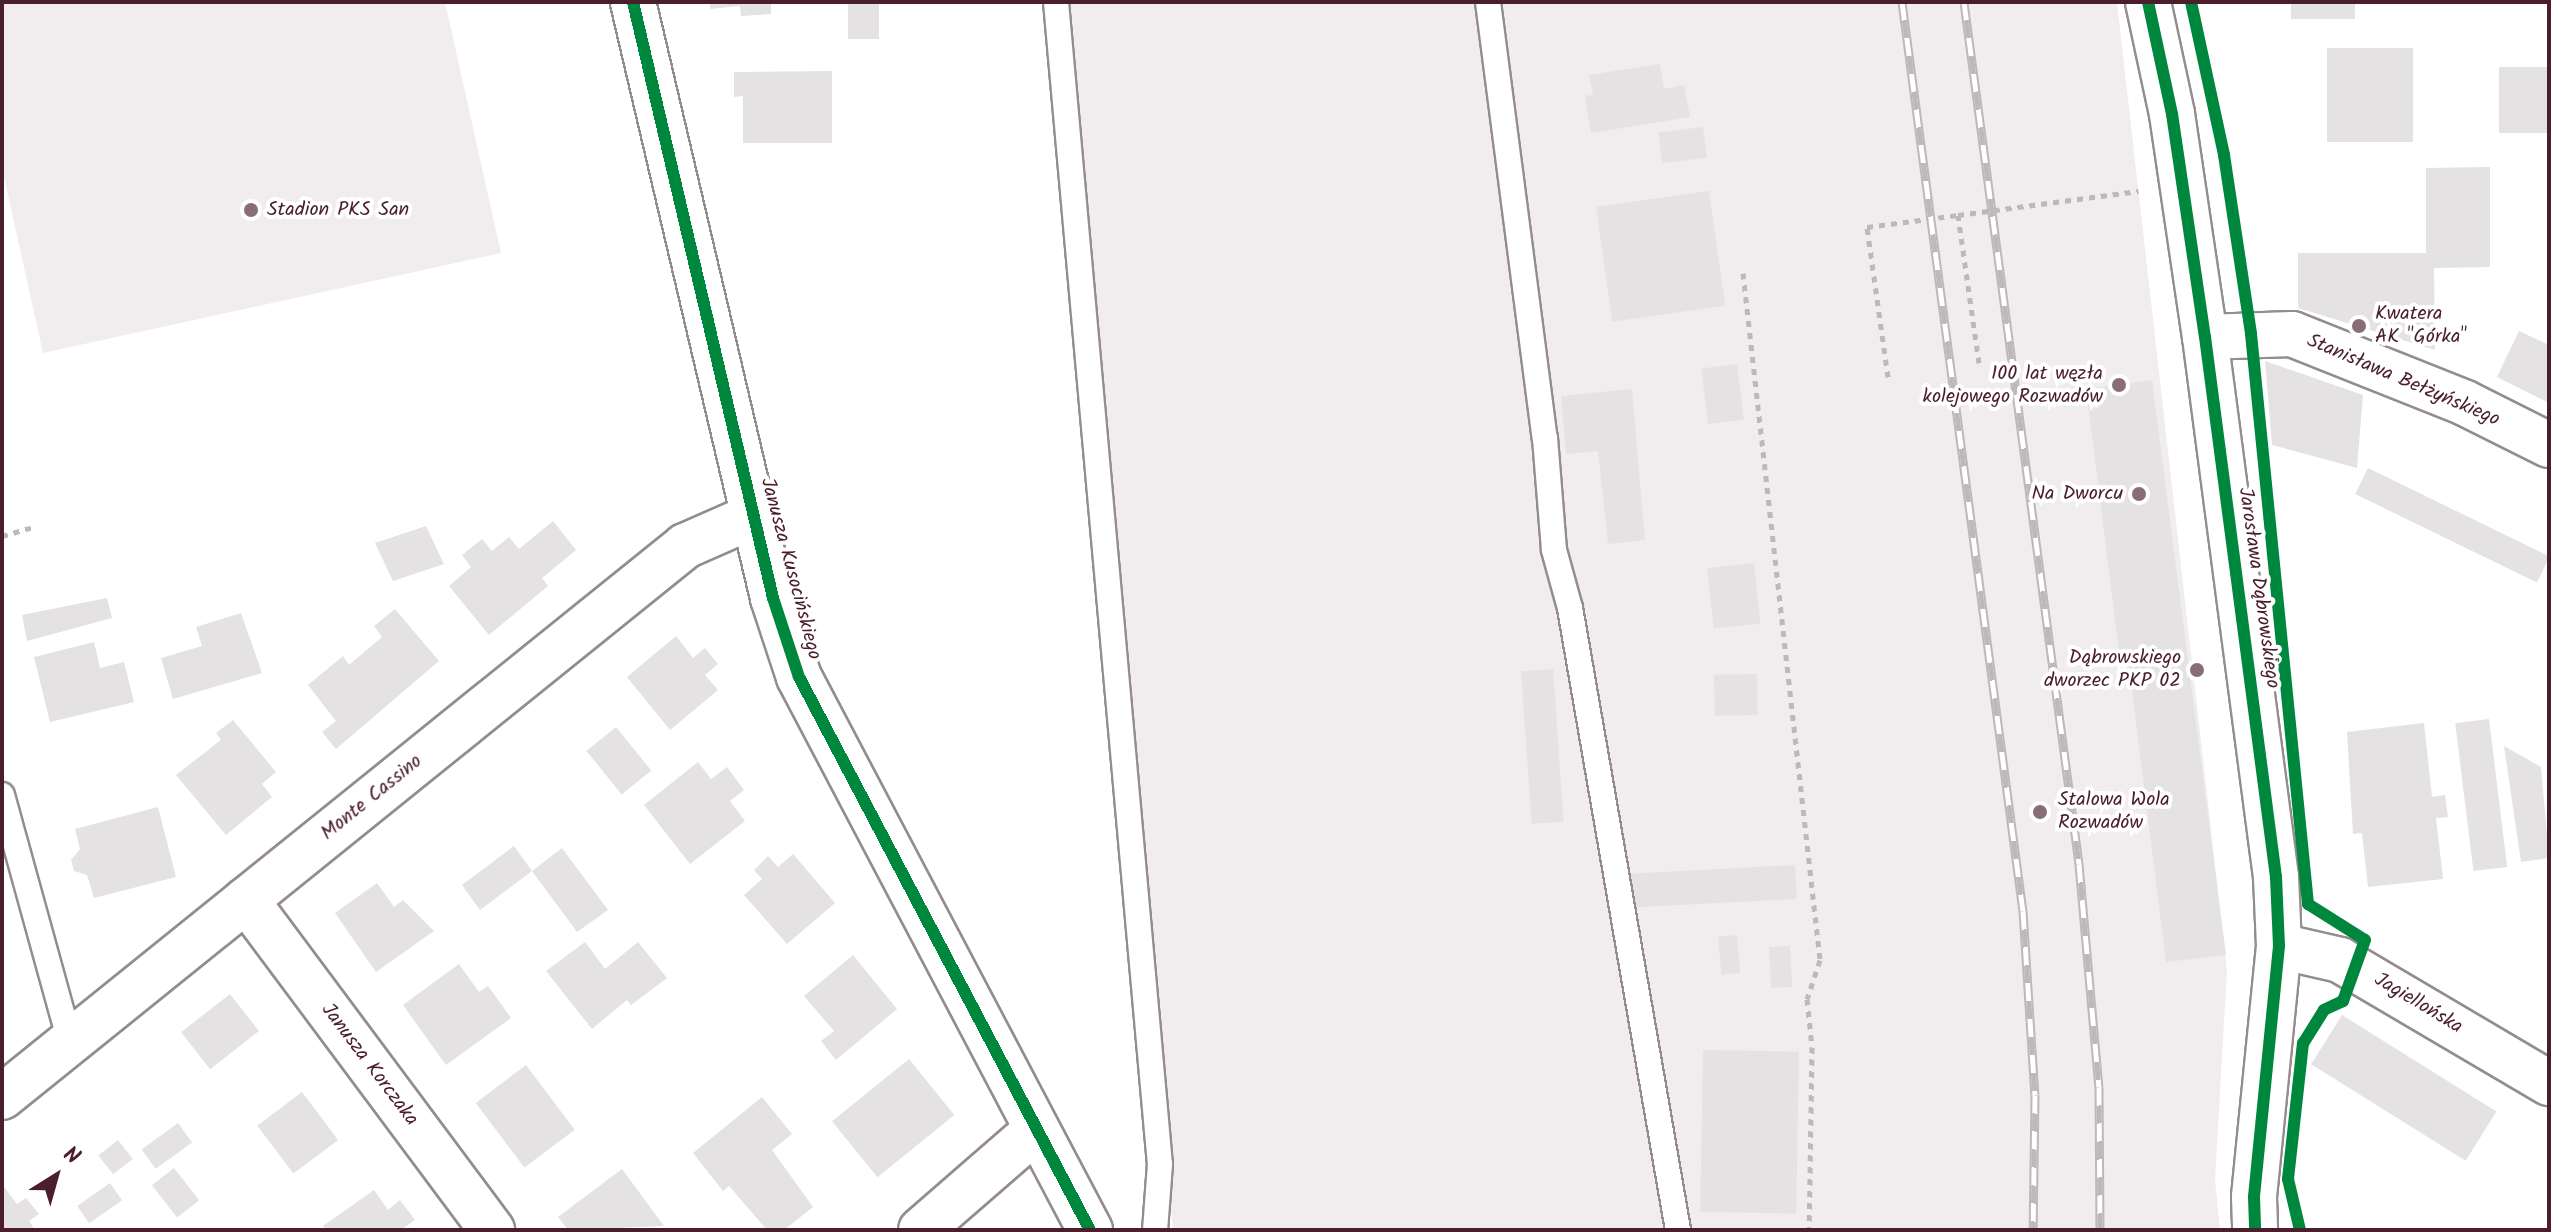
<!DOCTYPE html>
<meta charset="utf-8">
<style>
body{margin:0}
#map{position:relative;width:2551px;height:1232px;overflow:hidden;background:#fff;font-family:Kalam,sans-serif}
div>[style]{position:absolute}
.built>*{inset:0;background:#f1edee}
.building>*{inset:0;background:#e4e2e3;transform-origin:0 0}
.path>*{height:5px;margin-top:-2.5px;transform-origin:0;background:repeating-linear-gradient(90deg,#bdb8b9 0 6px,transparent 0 12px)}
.roads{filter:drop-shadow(2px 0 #948c8e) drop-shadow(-2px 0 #948c8e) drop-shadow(0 2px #948c8e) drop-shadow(0 -2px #948c8e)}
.lane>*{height:24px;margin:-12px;padding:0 12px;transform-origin:12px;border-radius:12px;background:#fff}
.street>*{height:44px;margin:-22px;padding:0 22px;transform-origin:22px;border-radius:22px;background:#fff}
.rail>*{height:9px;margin-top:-4.5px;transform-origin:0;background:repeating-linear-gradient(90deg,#fff 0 18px,#bdb8b9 0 36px);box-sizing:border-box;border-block:2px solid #bdb8b9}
.cycleway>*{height:12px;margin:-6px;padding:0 6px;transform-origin:6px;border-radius:6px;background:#00873e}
.dots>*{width:22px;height:22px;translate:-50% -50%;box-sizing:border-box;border:4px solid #fff;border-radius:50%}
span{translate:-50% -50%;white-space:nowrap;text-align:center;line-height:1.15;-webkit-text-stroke:8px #fff;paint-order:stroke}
.poi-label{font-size:20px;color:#4a1f2b}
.left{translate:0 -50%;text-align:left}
.right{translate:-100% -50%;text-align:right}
.street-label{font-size:20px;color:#4a1f2b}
.frame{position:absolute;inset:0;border:4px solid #4a1f2b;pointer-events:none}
.north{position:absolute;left:16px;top:1136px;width:80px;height:80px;-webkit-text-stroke:6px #fff;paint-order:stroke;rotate:37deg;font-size:22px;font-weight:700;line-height:32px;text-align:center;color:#4a1f2b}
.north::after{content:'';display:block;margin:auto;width:28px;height:36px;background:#4a1f2b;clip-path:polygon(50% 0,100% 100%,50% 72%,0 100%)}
</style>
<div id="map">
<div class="built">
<i style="clip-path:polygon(2px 2px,445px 2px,501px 253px,43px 353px,2px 168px)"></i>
<i style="clip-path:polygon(1062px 2px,2117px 2px,2227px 970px,2215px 1180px,2220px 1230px,1173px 1230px)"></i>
</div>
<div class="building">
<i style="clip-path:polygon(710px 2px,771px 2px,771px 14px,741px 16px,740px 6px,710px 9px)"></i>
<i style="left:848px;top:2px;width:31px;height:37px"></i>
<i style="left:2291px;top:2px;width:64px;height:17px"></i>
<i style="left:2327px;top:48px;width:86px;height:94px"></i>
<i style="clip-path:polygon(1660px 64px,1664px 89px,1684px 85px,1690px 117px,1591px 133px,1585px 96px,1593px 95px,1589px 75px)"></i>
<i style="left:2499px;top:67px;width:50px;height:66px"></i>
<i style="clip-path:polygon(832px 71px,832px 143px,743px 143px,743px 96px,734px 97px,734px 72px)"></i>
<i style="left:1703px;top:127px;width:31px;height:45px;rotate:83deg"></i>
<i style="clip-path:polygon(2490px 167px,2490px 267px,2434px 268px,2435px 350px,2298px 308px,2298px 253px,2426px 253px,2426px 168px)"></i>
<i style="left:1709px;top:191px;width:116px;height:114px;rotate:82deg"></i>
<i style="clip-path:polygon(2519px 331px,2549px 345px,2549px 403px,2497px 377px)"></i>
<i style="clip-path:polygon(2265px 361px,2363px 395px,2357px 468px,2272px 445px)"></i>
<i style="left:1737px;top:364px;width:56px;height:36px;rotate:83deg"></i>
<i style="clip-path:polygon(2152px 380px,2226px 955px,2166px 962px,2127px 651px,2119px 652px,2086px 389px)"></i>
<i style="clip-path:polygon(1632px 389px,1645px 540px,1608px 544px,1598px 451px,1566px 454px,1561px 396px)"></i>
<i style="left:2368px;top:468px;width:202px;height:29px;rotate:26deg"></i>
<i style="clip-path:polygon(553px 521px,576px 550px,542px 578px,548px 586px,489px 635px,449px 586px,471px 567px,462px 555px,482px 539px,492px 551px,509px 537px,519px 549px)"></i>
<i style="clip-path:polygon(426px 526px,444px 564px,393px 581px,375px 543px)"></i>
<i style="left:1754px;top:563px;width:61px;height:47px;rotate:84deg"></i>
<i style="clip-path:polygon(107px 598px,112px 618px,27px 641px,22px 615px)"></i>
<i style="clip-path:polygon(395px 609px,439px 661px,336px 749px,322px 732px,336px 721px,308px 685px,343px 656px,349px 665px,382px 637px,374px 626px)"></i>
<i style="clip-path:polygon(241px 613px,262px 673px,173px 699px,161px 658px,202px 646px,196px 627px)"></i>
<i style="clip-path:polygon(676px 636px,693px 658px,705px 648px,718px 664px,705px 675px,718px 690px,670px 730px,627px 677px)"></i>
<i style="clip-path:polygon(94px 642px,100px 668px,124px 662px,134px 702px,50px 722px,34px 657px)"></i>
<i style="left:1553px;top:669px;width:153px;height:32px;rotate:86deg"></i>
<i style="left:1757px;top:674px;width:41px;height:43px;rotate:89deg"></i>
<i style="left:2489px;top:719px;width:149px;height:34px;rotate:83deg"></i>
<i style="clip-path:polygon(233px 720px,276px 772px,262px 784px,272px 797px,226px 835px,176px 775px,221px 740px,216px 733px)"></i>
<i style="clip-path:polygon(2424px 723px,2432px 797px,2445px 795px,2448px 817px,2436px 818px,2443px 879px,2368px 887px,2362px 833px,2353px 834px,2347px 732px)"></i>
<i style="left:616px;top:727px;width:56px;height:38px;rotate:51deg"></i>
<i style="clip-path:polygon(2504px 746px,2541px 767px,2549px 858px,2521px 862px)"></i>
<i style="clip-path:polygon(698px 762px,711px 779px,727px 767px,744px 790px,730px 801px,745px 821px,690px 864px,644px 805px)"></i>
<i style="clip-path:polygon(158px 807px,176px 877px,94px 898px,87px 875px,74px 871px,71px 860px,80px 849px,75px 829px)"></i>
<i style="clip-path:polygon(514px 846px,532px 871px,562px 848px,608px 910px,577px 932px,532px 871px,480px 910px,462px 885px)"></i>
<i style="clip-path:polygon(793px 854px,835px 903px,787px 944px,744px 895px,762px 879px,754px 870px,768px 856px,778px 867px)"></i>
<i style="left:1795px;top:865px;width:34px;height:175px;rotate:87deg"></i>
<i style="clip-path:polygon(377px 883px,394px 907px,403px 900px,434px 931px,376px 972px,335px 913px)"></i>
<i style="left:1737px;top:935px;width:38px;height:19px;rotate:85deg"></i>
<i style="clip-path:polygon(585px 942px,605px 969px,638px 942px,667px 978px,631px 1005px,627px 1000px,592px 1029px,546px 971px)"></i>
<i style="left:1790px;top:946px;width:41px;height:21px;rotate:87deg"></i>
<i style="clip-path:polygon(853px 955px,897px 1009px,836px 1060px,821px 1041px,834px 1031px,804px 996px)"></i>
<i style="clip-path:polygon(459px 964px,479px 992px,488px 986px,511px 1018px,446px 1065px,403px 1005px)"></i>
<i style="left:230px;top:994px;width:47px;height:62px;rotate:52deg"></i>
<i style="left:2342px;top:1015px;width:182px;height:58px;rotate:32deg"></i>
<i style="left:1703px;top:1050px;width:96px;height:162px;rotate:1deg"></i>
<i style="left:909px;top:1059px;width:72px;height:99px;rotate:51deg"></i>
<i style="left:526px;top:1065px;width:81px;height:63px;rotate:53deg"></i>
<i style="left:302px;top:1092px;width:60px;height:56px;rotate:53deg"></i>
<i style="clip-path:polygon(762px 1097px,792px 1134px,772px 1150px,813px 1207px,784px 1230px,767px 1230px,729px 1186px,723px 1191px,693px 1153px)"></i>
<i style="left:178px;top:1123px;width:24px;height:45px;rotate:54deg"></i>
<i style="left:118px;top:1140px;width:24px;height:25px;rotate:52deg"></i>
<i style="left:174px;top:1168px;width:41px;height:28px;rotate:52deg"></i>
<i style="clip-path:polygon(622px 1169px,664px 1226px,568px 1230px,558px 1217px)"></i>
<i style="left:110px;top:1183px;width:21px;height:40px;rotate:55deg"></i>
<i style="clip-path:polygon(2px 1184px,17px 1204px,26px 1198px,39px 1214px,29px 1221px,35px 1230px,2px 1230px)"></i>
<i style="clip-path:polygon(374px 1190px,388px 1210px,400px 1200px,415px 1220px,401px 1230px,326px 1230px,323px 1226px)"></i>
</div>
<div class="path">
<i style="left:1743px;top:273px;width:691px;rotate:83.6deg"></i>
<i style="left:1820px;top:960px;width:41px;rotate:108.4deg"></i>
<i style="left:1807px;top:999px;width:48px;rotate:84.1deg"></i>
<i style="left:1812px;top:1047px;width:183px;rotate:90.9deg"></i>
<i style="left:1979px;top:363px;width:149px;rotate:-98.1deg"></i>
<i style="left:1958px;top:215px;width:182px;rotate:-7.6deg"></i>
<i style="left:1888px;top:377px;width:151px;rotate:-98deg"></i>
<i style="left:1867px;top:227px;width:92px;rotate:-7.5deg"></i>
<i style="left:2px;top:536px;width:33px;rotate:-16deg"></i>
</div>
<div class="roads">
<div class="lane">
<i style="left:1056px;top:2px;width:1167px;rotate:84.89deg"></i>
<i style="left:1160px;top:1164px;width:66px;rotate:94.3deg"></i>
<i style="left:1488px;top:2px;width:440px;rotate:82.6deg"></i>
<i style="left:1545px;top:438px;width:112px;rotate:85.4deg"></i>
<i style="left:1554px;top:550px;width:60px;rotate:74.6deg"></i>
<i style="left:1570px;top:608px;width:631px;rotate:80.15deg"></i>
<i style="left:2px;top:795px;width:256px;rotate:74.6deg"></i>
</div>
<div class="street">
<i style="left:633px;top:2px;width:612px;rotate:76.78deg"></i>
<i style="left:773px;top:598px;width:83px;rotate:71.8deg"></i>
<i style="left:799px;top:677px;width:625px;rotate:62.25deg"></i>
<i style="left:2148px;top:2px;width:115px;rotate:77.9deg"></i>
<i style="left:2172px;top:114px;width:225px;rotate:81.6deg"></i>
<i style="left:2205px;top:337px;width:545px;rotate:82.51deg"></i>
<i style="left:2276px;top:877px;width:69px;rotate:87.5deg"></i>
<i style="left:2279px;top:946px;width:252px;rotate:95.7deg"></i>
<i style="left:2254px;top:1197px;width:33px;rotate:88deg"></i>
<i style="left:2205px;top:337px;width:87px;rotate:-2deg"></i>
<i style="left:2292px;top:334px;width:186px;rotate:21.7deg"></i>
<i style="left:2465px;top:403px;width:94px;rotate:26.6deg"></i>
<i style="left:246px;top:900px;width:412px;rotate:53.3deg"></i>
<i style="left:2279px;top:946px;width:63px;rotate:12.9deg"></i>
<i style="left:2340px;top:960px;width:243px;rotate:30.5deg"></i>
<i style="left:2px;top:1097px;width:878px;rotate:-38.89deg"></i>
<i style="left:685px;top:546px;width:74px;rotate:-23.8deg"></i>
<i style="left:921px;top:1230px;width:152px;rotate:-41deg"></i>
</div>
</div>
<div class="rail">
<i style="left:1902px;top:2px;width:917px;rotate:82.42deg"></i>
<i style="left:2023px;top:911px;width:184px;rotate:86.3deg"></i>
<i style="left:2035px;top:1095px;width:135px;rotate:90.8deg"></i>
<i style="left:1964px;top:2px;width:870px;rotate:82.4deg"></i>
<i style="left:2079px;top:864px;width:224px;rotate:84.9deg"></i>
<i style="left:2099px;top:1087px;width:143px;rotate:89.6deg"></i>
</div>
<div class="cycleway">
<i style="left:633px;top:2px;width:612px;rotate:76.78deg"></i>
<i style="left:773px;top:598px;width:83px;rotate:71.8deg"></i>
<i style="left:799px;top:677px;width:625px;rotate:62.25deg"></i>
<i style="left:2148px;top:2px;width:115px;rotate:77.9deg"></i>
<i style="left:2172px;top:114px;width:225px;rotate:81.6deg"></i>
<i style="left:2205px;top:337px;width:545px;rotate:82.51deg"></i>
<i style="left:2276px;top:877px;width:69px;rotate:87.5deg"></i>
<i style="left:2279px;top:946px;width:252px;rotate:95.7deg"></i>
<i style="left:2254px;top:1197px;width:33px;rotate:88deg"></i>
<i style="left:2191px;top:2px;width:157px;rotate:77.8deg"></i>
<i style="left:2224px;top:155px;width:181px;rotate:81.4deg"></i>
<i style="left:2251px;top:334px;width:573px;rotate:84.29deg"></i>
<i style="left:2308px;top:904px;width:67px;rotate:32.3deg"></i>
<i style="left:2365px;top:940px;width:65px;rotate:109.8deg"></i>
<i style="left:2343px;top:1001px;width:21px;rotate:155deg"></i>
<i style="left:2324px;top:1010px;width:39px;rotate:122deg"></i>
<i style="left:2303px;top:1043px;width:137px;rotate:96.3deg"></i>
<i style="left:2288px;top:1179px;width:52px;rotate:76.8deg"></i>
</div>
<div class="dots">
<i style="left:251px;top:210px;background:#896d75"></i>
<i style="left:2359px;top:326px;background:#896d75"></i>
<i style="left:2119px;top:385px;background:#896d75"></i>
<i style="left:2139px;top:494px;background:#896d75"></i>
<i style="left:2197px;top:670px;background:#896d75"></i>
<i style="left:2040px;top:812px;background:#896d75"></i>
</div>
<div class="poi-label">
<span class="left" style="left:267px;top:210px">Stadion PKS San</span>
<span class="left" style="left:2375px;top:326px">Kwatera<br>AK "Górka"</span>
<span class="right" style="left:2103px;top:386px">100 lat węzła<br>kolejowego Rozwadów</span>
<span class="right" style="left:2123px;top:494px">Na Dworcu</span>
<span class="right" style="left:2181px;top:670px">Dąbrowskiego<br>dworzec PKP 02</span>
<span class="left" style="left:2058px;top:812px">Stalowa Wola<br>Rozwadów</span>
</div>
<div class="street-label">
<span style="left:2403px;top:381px;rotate:23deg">Stanisława Bełżyńskiego</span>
<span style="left:790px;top:569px;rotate:75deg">Janusza Kusocińskiego</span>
<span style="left:2258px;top:588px;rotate:82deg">Jarosława Dąbrowskiego</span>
<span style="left:372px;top:798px;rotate:-39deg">Monte Cassino</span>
<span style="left:2418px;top:1004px;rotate:31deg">Jagiellońska</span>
<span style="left:369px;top:1065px;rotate:53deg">Janusza Korczaka</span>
</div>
<div class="frame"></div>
<div class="north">N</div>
</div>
